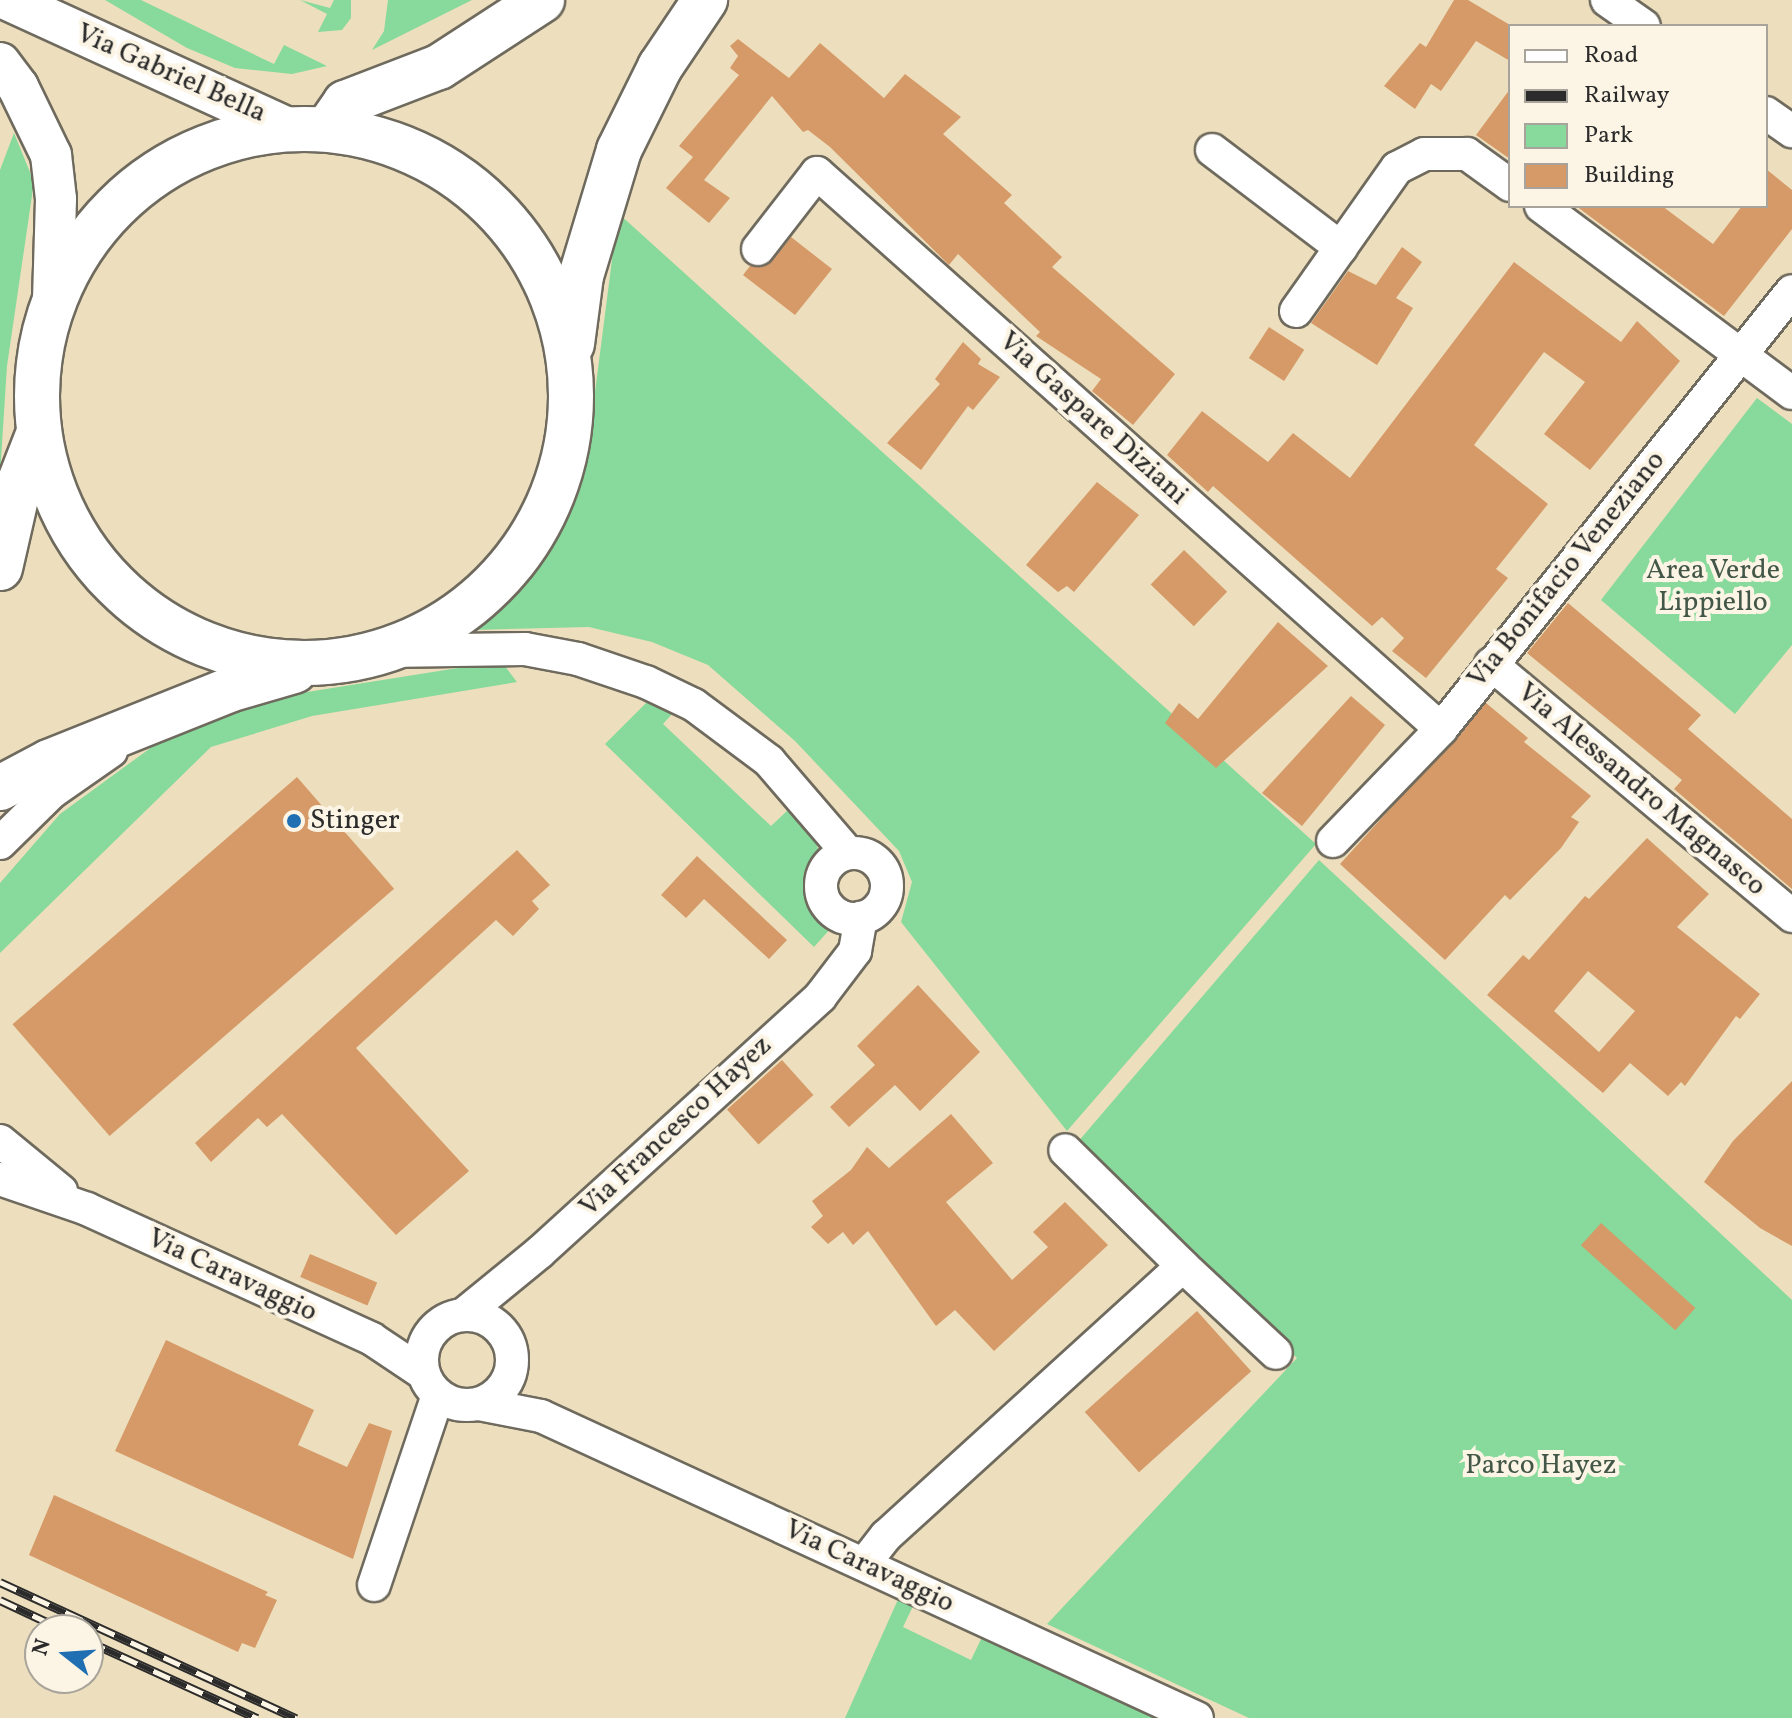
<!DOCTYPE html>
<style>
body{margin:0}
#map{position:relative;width:1792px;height:1718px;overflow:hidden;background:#eddfbd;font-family:Vollkorn,serif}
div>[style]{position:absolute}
.green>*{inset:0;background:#87da9b}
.building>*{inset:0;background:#d59a67;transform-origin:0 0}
.roads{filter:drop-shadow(2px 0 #6f6a5e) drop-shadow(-2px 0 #6f6a5e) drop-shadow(0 2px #6f6a5e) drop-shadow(0 -2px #6f6a5e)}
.minor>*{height:32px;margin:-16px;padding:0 16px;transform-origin:16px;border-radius:16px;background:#fff}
.minor>.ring{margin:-16px;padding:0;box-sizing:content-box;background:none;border:32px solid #fff;border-radius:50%}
.tertiary>*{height:40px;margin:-20px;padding:0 20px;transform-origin:20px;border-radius:20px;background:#fff}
.secondary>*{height:44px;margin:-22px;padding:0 22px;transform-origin:22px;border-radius:22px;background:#fff}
.secondary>.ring{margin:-22px;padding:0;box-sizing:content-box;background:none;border:44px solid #fff;border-radius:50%}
.rail>*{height:9px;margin-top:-4.5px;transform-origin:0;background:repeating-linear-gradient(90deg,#fcf5e5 0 18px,#2b2b2b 0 36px);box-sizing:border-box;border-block:2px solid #2b2b2b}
.dots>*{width:22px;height:22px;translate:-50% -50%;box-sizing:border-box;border:4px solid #fcf5e5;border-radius:50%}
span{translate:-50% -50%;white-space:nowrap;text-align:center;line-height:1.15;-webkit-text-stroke:8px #fcf5e5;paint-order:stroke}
.street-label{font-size:28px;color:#2b2b2b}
.park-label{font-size:28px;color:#425747}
.poi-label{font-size:28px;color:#2b2b2b}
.left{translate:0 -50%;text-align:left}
.legend{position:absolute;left:1508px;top:24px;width:260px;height:184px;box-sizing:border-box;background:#fcf5e5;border:2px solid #a8a49b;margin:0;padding:10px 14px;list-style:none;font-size:24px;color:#2b2b2b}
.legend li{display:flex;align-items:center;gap:16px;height:40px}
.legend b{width:40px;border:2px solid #a8a49b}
.north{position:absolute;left:24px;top:1614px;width:80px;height:80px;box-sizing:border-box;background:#fcf5e5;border:2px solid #a8a49b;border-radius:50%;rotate:287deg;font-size:22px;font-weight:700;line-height:32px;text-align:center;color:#2b2b2b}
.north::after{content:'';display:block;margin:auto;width:28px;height:36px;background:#1f6fb2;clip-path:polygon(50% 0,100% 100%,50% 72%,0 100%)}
</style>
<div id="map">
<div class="green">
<i style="clip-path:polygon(105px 0,141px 0,274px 64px,284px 45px,327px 66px,292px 74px,235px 68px,187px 48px)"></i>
<i style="clip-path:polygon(300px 0,330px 8px,334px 0,351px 0,351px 18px,342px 30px,318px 32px,327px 14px)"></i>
<i style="clip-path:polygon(388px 0,472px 0,372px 50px,384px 31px)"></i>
<i style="clip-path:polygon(14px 133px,34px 182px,7px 366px,0 475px,0 170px)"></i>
<i style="clip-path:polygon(618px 213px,1316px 844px,1067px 1131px,901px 922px,912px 882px,899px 851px,795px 741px,708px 665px,652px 642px,589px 627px,473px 630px,540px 563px,571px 510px,595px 392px)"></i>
<i style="clip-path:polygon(1757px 398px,1792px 424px,1792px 645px,1735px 714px,1601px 600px)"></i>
<i style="clip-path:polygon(483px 664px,504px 665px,517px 682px,312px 716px,211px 747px,0 953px,0 883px,60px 814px,156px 744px,219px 714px,282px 696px)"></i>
<i style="clip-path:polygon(651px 698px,673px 713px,663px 724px,771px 826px,788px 810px,813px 834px,819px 852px,809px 897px,831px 928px,814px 947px,605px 744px)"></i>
<i style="clip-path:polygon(1319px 860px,1792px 1300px,1792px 1718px,1249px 1718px,1047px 1624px,1297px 1358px,1077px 1143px)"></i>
<i style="clip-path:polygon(900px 1595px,915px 1602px,903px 1627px,971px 1660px,983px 1635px,1160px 1718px,845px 1718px)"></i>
</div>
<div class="building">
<i style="clip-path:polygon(1454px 0,1468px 0,1510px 25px,1510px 61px,1476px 41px,1441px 91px,1431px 84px,1415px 109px,1384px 86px,1420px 43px,1426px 47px)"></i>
<i style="clip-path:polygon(738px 39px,789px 78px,820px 43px,884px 98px,905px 74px,961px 117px,943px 134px,1012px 195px,1004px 203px,1062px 257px,1052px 267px,1175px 374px,1133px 425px,1092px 391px,1101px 379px,1036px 336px,1040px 332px,958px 254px,949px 265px,830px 147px,808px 130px,803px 132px,772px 96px,704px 180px,730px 198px,709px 223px,666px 188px,693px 157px,679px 146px,739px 75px,730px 68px,738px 56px,730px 46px)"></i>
<i style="clip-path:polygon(1510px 89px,1510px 159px,1476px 135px)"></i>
<i style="clip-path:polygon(1766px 169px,1792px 190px,1792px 229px,1724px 316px,1576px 206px,1662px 206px,1713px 244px,1742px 206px,1766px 206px)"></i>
<i style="clip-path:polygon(791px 237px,832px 269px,795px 315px,743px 275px,750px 266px,772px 261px)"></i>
<i style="clip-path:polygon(1402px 247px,1422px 262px,1396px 298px,1413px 308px,1377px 365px,1311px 323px,1348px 271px,1376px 285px)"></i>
<i style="clip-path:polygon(1514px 262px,1621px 342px,1637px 321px,1680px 361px,1590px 470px,1544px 434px,1585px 382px,1544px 352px,1474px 445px,1548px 504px,1496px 569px,1508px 578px,1426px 678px,1392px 651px,1404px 638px,1382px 617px,1372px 626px,1213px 486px,1208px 492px,1167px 455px,1202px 411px,1268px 462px,1293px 433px,1350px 478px)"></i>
<i style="left:1269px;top:327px;width:42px;height:37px;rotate:33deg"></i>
<i style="clip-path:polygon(963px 342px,981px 359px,978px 364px,1000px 377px,973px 410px,968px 406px,921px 470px,887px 443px,940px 384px,935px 379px)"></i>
<i style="clip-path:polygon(1097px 482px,1139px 515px,1074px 592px,1067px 586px,1058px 592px,1026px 565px)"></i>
<i style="left:1184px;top:550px;width:60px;height:48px;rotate:44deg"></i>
<i style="clip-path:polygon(1568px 603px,1701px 715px,1688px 729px,1792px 819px,1792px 889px,1674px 789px,1682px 780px,1527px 653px)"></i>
<i style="clip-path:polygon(1278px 622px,1328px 666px,1216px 768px,1165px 723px,1179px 703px,1198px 719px)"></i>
<i style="clip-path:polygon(1351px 696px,1385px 725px,1302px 826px,1262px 793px)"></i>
<i style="clip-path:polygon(1486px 703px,1528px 738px,1524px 742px,1591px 796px,1571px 817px,1579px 822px,1561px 848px,1510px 900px,1505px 895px,1445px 960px,1340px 864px)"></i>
<i style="left:297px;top:777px;width:148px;height:377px;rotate:49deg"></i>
<i style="clip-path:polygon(evenodd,1647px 838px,1709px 894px,1677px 927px,1760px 994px,1740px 1019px,1736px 1016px,1685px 1086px,1681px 1082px,1668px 1096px,1630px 1063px,1603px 1093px,1487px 995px,1523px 955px,1529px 960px,1585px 896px,1589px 899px,1647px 838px,1588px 971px,1635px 1011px,1599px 1052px,1554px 1011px,1588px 971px)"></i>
<i style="clip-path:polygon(517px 850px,550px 885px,532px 901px,539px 909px,513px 936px,496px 920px,356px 1048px,469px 1171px,396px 1235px,282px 1114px,267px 1127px,258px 1118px,211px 1162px,195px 1143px)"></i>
<i style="clip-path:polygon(697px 856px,787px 940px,769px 959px,704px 899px,686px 918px,661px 895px)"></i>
<i style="clip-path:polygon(918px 985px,980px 1052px,920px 1111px,895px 1085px,849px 1127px,830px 1107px,875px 1065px,857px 1046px)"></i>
<i style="left:782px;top:1060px;width:47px;height:74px;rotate:48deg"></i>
<i style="clip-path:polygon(1792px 1081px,1792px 1246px,1760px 1228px,1704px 1182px,1733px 1141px)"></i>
<i style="clip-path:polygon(951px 1114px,993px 1163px,946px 1202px,1012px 1280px,1048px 1247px,1033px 1232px,1065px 1202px,1108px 1245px,994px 1351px,955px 1310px,936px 1326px,868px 1231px,853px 1245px,843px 1232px,828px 1244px,811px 1227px,823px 1216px,812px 1201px,851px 1170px,867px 1147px,889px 1168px)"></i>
<i style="left:1601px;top:1223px;width:127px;height:30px;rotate:42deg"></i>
<i style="left:310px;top:1254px;width:73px;height:25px;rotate:23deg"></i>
<i style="left:1197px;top:1311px;width:81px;height:151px;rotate:48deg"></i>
<i style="clip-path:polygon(166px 1340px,314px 1410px,298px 1445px,347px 1467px,369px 1423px,392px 1431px,353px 1559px,115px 1451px)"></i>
<i style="clip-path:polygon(54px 1495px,268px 1592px,265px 1595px,277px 1600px,255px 1648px,242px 1643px,238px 1652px,29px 1555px)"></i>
</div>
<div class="roads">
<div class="minor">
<i style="left:1607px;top:0;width:45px;rotate:35.1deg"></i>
<i style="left:1766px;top:113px;width:32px;rotate:35deg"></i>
<i style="left:1212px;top:150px;width:162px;rotate:37.2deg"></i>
<i style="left:1541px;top:206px;width:313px;rotate:36.7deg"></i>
<i style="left:758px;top:249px;width:96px;rotate:-52.2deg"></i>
<i style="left:817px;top:173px;width:836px;rotate:41.7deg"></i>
<i style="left:1296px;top:311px;width:175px;rotate:-54.8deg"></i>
<i style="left:1397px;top:168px;width:30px;rotate:-27deg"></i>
<i style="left:1424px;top:154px;width:43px"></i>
<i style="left:1467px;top:154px;width:53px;rotate:35.8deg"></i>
<i style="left:386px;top:651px;width:139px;rotate:-0.8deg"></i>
<i style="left:525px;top:649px;width:54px;rotate:10.7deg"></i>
<i style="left:578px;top:659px;width:72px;rotate:18.7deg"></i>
<i style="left:646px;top:682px;width:53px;rotate:25.6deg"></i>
<i style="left:694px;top:705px;width:94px;rotate:36.7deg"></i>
<i style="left:769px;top:761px;width:121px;rotate:49.3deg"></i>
<i style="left:1491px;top:664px;width:393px;rotate:39.9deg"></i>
<i style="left:1333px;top:841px;width:156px;rotate:-46deg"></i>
<i style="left:1441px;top:729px;width:561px;rotate:-51.29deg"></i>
<i style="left:0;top:843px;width:73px;rotate:-44.4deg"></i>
<i style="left:52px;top:792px;width:72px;rotate:-34.8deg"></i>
<i class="ring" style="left:821px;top:853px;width:34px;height:34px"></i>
<i style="left:0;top:1141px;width:79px;rotate:39.3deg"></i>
<i style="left:0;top:1179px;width:92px;rotate:19deg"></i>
<i style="left:87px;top:1209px;width:313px;rotate:24.5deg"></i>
<i style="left:372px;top:1339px;width:61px;rotate:33.7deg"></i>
<i style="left:1183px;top:1266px;width:127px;rotate:43.1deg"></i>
<i class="ring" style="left:422px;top:1315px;width:58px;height:58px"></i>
<i style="left:463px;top:1315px;width:99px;rotate:-39.3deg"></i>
<i style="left:540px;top:1252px;width:379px;rotate:-42.3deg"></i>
<i style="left:820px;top:997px;width:58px;rotate:-52.7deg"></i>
<i style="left:855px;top:951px;width:34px;rotate:-80deg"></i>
<i style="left:479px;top:1404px;width:63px;rotate:11deg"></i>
<i style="left:541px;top:1416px;width:722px;rotate:24.72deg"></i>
<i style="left:864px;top:1564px;width:36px;rotate:-52deg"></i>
<i style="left:886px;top:1536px;width:401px;rotate:-42.3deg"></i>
<i style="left:1183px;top:1266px;width:165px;rotate:-135.5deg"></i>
<i style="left:374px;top:1585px;width:200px;rotate:-71.4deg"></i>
</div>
<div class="tertiary">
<i style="left:8px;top:0;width:310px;rotate:24.6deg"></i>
<i style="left:0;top:63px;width:30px;rotate:53deg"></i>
<i style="left:18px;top:87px;width:76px;rotate:64.1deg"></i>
<i style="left:51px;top:155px;width:44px;rotate:83.5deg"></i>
<i style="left:56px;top:199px;width:104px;rotate:91.7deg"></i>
</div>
<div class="secondary">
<i class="ring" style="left:37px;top:129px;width:490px;height:490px"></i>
<i style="left:327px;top:129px;width:32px;rotate:-55deg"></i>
<i style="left:345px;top:103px;width:101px;rotate:-21deg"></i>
<i style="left:439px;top:67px;width:123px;rotate:-33deg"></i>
<i style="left:572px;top:344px;width:69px;rotate:-82.5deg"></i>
<i style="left:581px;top:276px;width:132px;rotate:-73.2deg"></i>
<i style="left:619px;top:150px;width:93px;rotate:-63.7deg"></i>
<i style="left:660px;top:67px;width:81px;rotate:-56.1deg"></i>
<i style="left:0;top:568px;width:89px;rotate:-77.1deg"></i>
<i style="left:20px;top:481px;width:53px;rotate:-68.8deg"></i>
<i style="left:0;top:788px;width:55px;rotate:-28deg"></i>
<i style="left:49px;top:762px;width:194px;rotate:-21.8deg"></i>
<i style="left:229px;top:690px;width:68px;rotate:-16.3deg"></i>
</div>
</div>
<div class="rail">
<i style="left:0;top:1582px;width:326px;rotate:24.7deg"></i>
<i style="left:0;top:1600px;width:71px;rotate:25.1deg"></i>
<i style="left:88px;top:1641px;width:186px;rotate:24.5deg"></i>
</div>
<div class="dots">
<i style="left:294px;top:821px;background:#1f6fb2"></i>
</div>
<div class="street-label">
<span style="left:171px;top:74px;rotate:24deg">Via Gabriel Bella</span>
<span style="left:1093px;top:419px;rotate:42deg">Via Gaspare Diziani</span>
<span style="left:1567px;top:570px;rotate:-51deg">Via Bonifacio Veneziano</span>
<span style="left:1641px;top:790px;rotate:40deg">Via Alessandro Magnasco</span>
<span style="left:676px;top:1127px;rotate:-43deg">Via Francesco Hayez</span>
<span style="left:232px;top:1276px;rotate:25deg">Via Caravaggio</span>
<span style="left:869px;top:1567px;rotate:25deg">Via Caravaggio</span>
</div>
<div class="park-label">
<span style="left:1713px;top:587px">Area Verde<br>Lippiello</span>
<span style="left:1541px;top:1466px">Parco Hayez</span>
</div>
<div class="poi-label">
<span class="left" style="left:310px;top:821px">Stinger</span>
</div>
<ul class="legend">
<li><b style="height:10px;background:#fff"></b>Road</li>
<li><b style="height:10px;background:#2b2b2b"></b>Railway</li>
<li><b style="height:22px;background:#87da9b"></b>Park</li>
<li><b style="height:22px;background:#d59a67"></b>Building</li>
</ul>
<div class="north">N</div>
</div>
